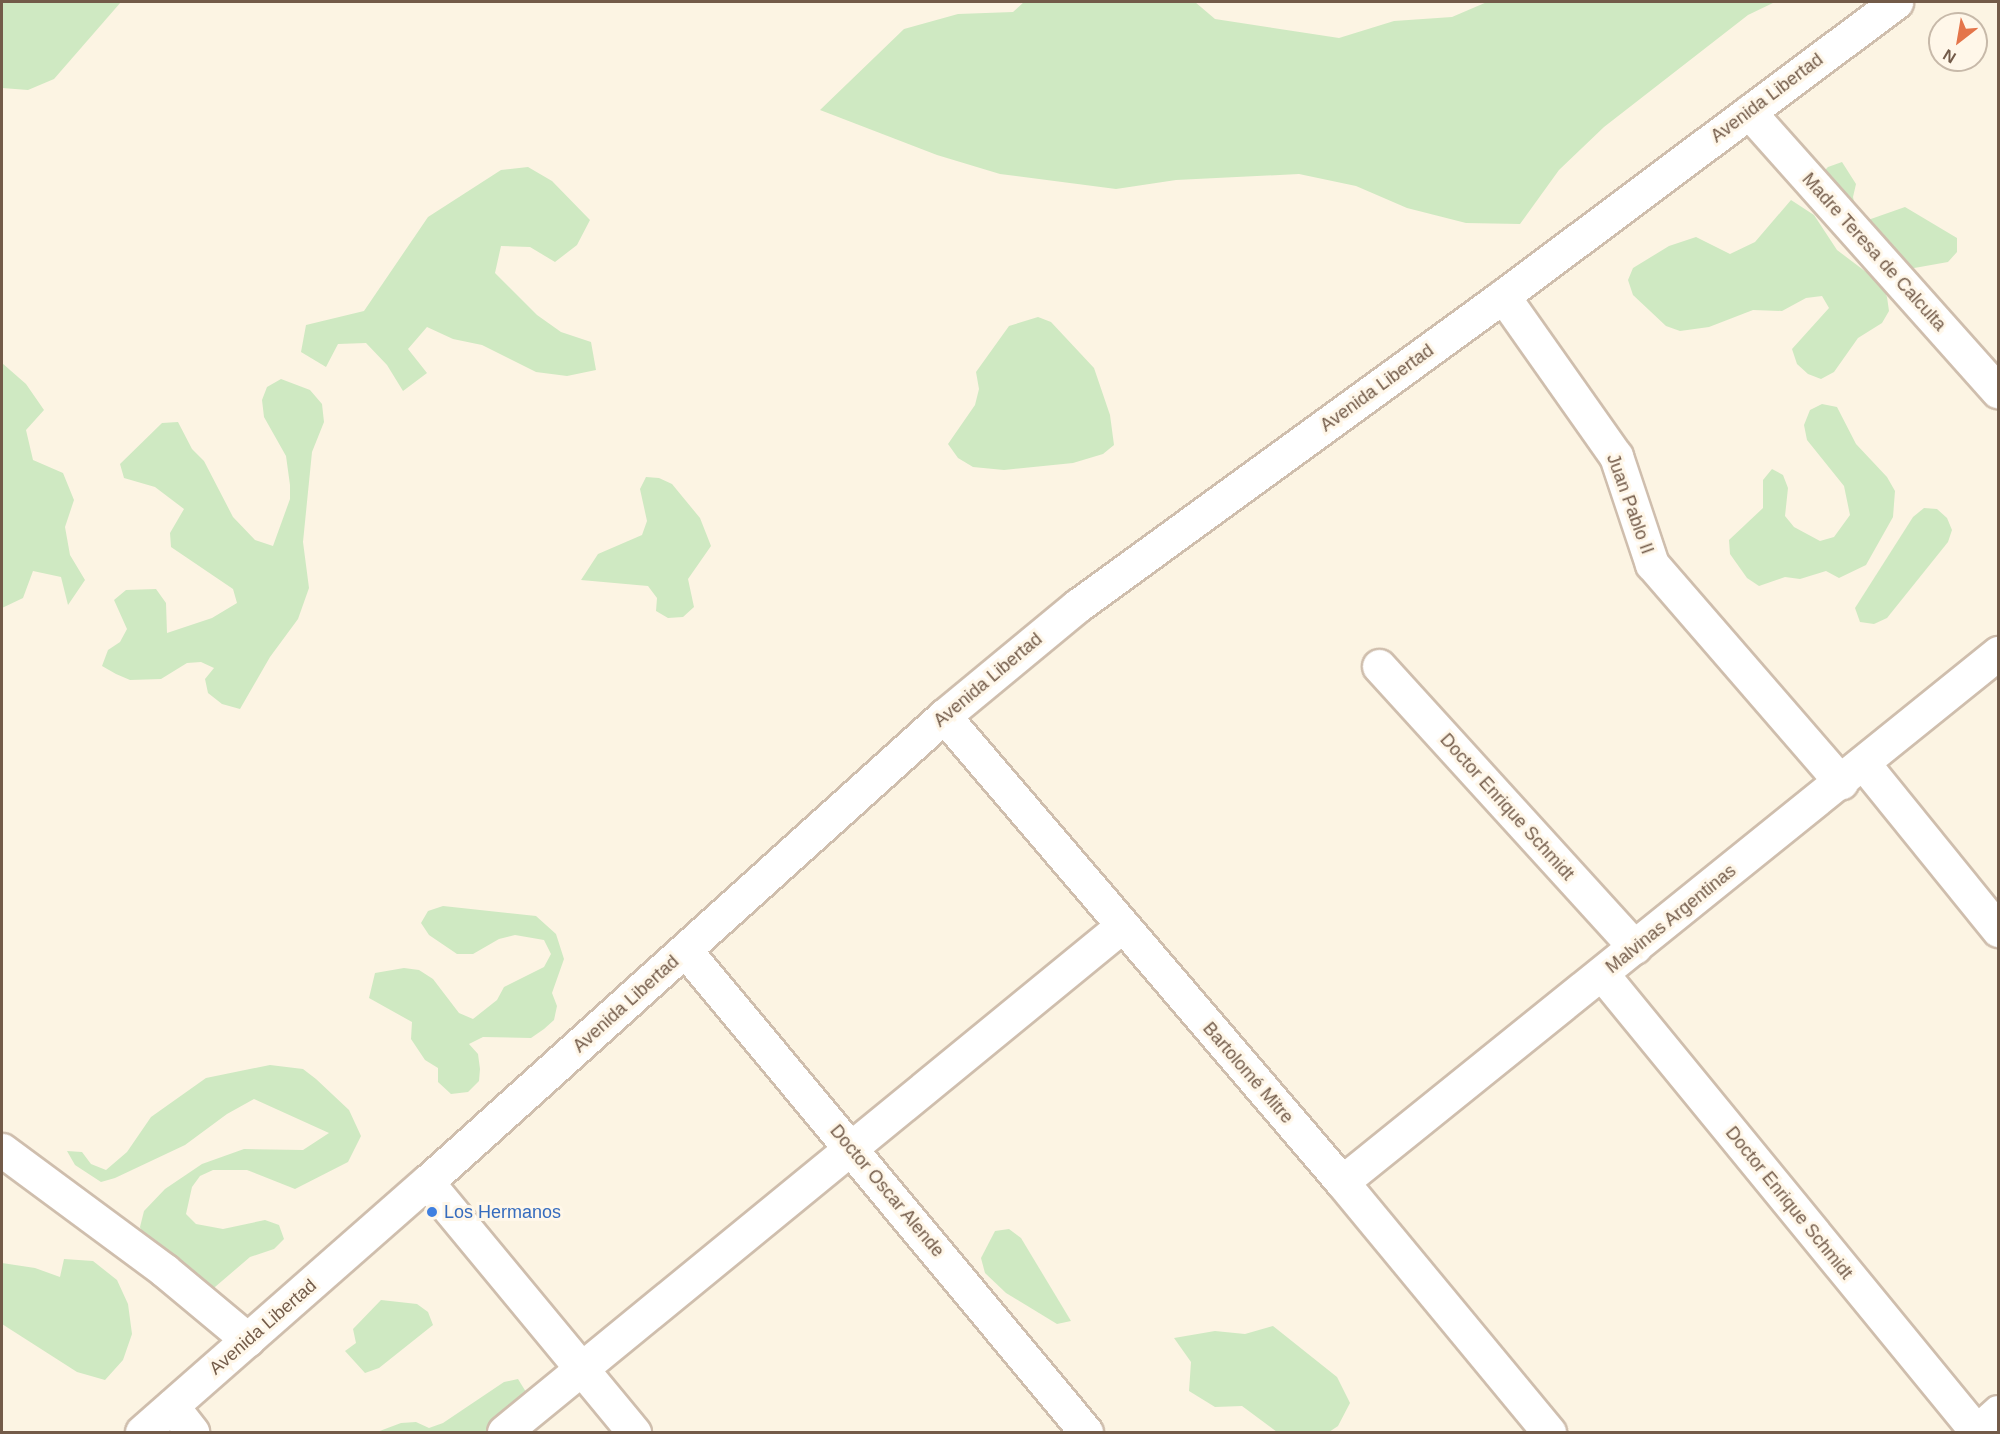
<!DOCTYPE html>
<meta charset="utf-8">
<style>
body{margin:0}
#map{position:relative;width:2000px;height:1434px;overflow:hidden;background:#fcf4e3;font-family:Helvetica,sans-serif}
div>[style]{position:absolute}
.green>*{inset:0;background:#cfe9c2}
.roads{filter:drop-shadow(2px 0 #cfbead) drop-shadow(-2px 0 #cfbead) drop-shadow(0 2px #cfbead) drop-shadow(0 -2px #cfbead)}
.street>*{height:33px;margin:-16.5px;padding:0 16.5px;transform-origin:16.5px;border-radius:16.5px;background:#fff}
.secondary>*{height:33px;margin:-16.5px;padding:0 16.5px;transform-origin:16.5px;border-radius:16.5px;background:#fff}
.dots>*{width:16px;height:16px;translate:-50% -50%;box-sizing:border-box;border:3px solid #fff7e9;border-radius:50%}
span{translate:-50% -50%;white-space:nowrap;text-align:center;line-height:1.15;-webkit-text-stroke:6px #fff7e9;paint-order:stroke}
.street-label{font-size:18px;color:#735b49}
.shop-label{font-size:18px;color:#366cbe}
.left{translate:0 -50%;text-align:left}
.frame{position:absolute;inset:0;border:3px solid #735b49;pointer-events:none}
.north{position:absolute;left:1928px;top:12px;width:60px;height:60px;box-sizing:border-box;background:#fff7e9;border:2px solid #c7b9a9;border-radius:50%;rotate:211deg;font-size:16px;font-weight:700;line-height:24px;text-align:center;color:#735b49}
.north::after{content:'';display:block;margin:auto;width:21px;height:27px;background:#e4754a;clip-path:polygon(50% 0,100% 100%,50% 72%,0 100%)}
</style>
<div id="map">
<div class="green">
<i style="clip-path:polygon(2px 2px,121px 2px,54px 79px,28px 90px,2px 88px)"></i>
<i style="clip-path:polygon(1024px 2px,1195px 2px,1215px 19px,1339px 38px,1394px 21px,1452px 17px,1487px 2px,1775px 2px,1748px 15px,1604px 127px,1559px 170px,1520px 224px,1466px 223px,1407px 208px,1356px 186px,1299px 174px,1176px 180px,1116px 189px,1000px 174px,937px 155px,820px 110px,904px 29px,958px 14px,1013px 12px)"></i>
<i style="clip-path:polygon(1842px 162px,1856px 184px,1853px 197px,1856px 211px,1868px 220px,1905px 207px,1957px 238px,1957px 252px,1948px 262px,1903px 270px,1818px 177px,1828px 167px)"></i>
<i style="clip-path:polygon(528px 167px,552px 181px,590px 220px,577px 245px,555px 262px,530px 247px,501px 246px,495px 273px,537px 315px,561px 332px,591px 342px,596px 370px,567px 376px,536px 372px,482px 345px,453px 339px,427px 327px,408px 349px,427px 373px,403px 391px,387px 365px,366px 343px,338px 344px,326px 367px,301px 352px,306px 325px,364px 311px,428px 217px,501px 170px)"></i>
<i style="clip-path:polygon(1791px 200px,1814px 215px,1837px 250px,1882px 284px,1887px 297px,1889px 311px,1882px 323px,1858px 338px,1834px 372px,1821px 379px,1808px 374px,1797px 364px,1792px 349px,1829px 308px,1822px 296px,1806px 298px,1782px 311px,1753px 310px,1709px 327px,1680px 331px,1666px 326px,1633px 295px,1628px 280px,1633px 268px,1669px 246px,1696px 237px,1730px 254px,1755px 242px)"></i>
<i style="clip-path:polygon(1038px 317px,1051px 322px,1094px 368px,1110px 415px,1114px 445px,1103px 454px,1073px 463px,1004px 470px,973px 467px,958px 458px,948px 444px,975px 405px,979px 389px,976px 372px,1009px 326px)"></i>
<i style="clip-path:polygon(2px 363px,26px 384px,44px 410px,26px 430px,33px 460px,63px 473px,74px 500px,65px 527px,70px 555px,85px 580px,68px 605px,61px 577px,33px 571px,23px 598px,2px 608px)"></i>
<i style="clip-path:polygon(281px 379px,310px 390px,322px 404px,324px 422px,312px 452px,303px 542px,309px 588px,298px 619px,270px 657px,240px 709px,222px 704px,208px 693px,205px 679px,214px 668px,201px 662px,187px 663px,161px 679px,130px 680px,116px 674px,102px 666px,108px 650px,120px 642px,127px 629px,114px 600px,126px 590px,156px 589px,166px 603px,167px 633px,212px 618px,237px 603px,233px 589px,171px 547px,170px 533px,184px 509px,155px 487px,124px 478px,120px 464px,162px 423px,178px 422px,192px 449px,204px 461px,233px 517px,255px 540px,273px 546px,290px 499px,290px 485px,286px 456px,264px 417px,262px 400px,267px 387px)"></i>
<i style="clip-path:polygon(1822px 404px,1837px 407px,1856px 444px,1887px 477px,1895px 491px,1893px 517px,1866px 565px,1839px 578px,1826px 571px,1800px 579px,1785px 577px,1759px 586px,1747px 578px,1730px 554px,1729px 540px,1763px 508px,1763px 480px,1772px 469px,1783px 475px,1788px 488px,1785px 516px,1794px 527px,1820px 541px,1834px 537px,1850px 515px,1844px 486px,1807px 440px,1804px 425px,1810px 410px)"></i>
<i style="clip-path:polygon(646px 477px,659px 478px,672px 484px,700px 518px,711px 546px,688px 579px,694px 607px,683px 617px,668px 618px,656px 611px,657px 598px,648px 586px,581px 580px,598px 554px,642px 535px,647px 521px,640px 489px)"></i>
<i style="clip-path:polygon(1924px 508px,1937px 509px,1947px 518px,1952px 530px,1948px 542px,1887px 618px,1874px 624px,1860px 622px,1855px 608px,1913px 517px)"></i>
<i style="clip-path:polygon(443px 906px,536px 916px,556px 934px,564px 959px,552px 993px,557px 1006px,554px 1020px,544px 1029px,531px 1038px,483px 1037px,469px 1044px,478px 1054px,480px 1069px,479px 1081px,468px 1092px,451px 1094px,438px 1082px,438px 1068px,425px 1060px,411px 1039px,412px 1022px,369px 998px,375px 973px,404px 968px,419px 970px,433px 979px,459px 1013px,473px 1019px,497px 1000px,504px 987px,544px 967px,551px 954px,544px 940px,515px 935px,499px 939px,473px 954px,457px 954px,429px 935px,421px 923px,428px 911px)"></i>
<i style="clip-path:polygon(270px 1065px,303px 1069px,316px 1079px,349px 1110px,361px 1136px,348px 1162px,295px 1189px,247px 1170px,213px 1170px,200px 1176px,192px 1187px,186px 1214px,196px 1224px,223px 1229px,265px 1220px,279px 1225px,284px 1239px,274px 1249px,250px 1257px,208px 1293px,145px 1243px,140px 1227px,144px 1211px,165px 1189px,202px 1164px,244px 1149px,303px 1150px,329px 1133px,254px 1099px,227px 1114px,185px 1145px,115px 1178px,101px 1182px,75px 1165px,67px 1151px,82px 1152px,91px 1164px,106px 1170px,127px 1152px,151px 1117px,206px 1078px)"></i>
<i style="clip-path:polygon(1009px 1229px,1021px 1238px,1071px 1321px,1057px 1324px,1006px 1293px,985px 1273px,981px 1258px,995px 1231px)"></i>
<i style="clip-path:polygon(64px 1259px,93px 1261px,117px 1280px,128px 1304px,132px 1334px,123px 1360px,105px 1380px,77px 1372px,2px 1324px,2px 1263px,35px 1268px,60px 1277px)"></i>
<i style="clip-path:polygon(381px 1300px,417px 1304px,428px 1312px,433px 1325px,379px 1368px,365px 1373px,345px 1351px,356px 1343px,353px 1329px)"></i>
<i style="clip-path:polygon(1273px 1326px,1337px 1377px,1350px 1403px,1338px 1426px,1329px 1432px,1277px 1432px,1242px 1406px,1215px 1407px,1189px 1391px,1191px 1362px,1174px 1338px,1215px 1331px,1245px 1334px)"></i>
<i style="clip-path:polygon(518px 1379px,526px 1392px,520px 1406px,493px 1432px,377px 1432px,401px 1423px,416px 1422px,429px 1428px,443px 1423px,504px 1382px)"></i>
</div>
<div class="roads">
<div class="street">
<i style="left:1749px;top:112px;width:374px;rotate:48.3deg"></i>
<i style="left:1503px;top:296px;width:196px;rotate:54.8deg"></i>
<i style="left:1616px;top:456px;width:114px;rotate:71.6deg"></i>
<i style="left:1652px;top:564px;width:289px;rotate:49.1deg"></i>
<i style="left:1379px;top:666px;width:380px;rotate:47.7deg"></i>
<i style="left:944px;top:716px;width:613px;rotate:49.5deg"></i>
<i style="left:1342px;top:1182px;width:325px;rotate:50.4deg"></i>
<i style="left:1863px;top:763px;width:215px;rotate:51deg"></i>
<i style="left:685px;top:950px;width:627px;rotate:50.24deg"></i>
<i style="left:1602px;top:974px;width:592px;rotate:50.69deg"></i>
<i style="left:2px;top:1150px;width:202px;rotate:36.5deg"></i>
<i style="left:164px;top:1270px;width:109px;rotate:39.8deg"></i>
<i style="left:427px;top:1182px;width:325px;rotate:50.4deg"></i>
<i style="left:1342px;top:1182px;width:843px;rotate:-38.88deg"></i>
<i style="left:172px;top:1406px;width:33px;rotate:52deg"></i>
<i style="left:504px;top:1432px;width:799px;rotate:-39.31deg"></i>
<i style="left:1976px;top:1432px;width:30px;rotate:-42deg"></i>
</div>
<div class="secondary">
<i style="left:142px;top:1432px;width:379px;rotate:-41.3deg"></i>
<i style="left:427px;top:1182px;width:696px;rotate:-42.03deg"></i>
<i style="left:944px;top:716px;width:173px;rotate:-39.6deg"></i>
<i style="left:1077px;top:606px;width:527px;rotate:-36.04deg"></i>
<i style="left:1503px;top:296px;width:491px;rotate:-36.8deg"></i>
</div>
</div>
<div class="dots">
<i style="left:432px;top:1212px;background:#3f7fe0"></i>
</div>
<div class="street-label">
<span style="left:1767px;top:98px;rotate:-37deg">Avenida Libertad</span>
<span style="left:1874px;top:252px;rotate:48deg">Madre Teresa de Calculta</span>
<span style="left:1377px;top:388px;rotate:-36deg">Avenida Libertad</span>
<span style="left:1630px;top:504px;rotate:70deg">Juan Pablo II</span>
<span style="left:988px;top:680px;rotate:-40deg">Avenida Libertad</span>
<span style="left:1507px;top:807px;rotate:48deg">Doctor Enrique Schmidt</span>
<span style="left:1671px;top:919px;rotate:-39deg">Malvinas Argentinas</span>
<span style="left:626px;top:1004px;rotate:-42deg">Avenida Libertad</span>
<span style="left:1248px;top:1073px;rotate:49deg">Bartolomé Mitre</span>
<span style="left:887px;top:1191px;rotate:50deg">Doctor Oscar Alende</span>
<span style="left:1789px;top:1203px;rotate:51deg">Doctor Enrique Schmidt</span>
<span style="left:263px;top:1327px;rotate:-41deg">Avenida Libertad</span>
</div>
<div class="shop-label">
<span class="left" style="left:444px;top:1212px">Los Hermanos</span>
</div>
<div class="frame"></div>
<div class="north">N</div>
</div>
